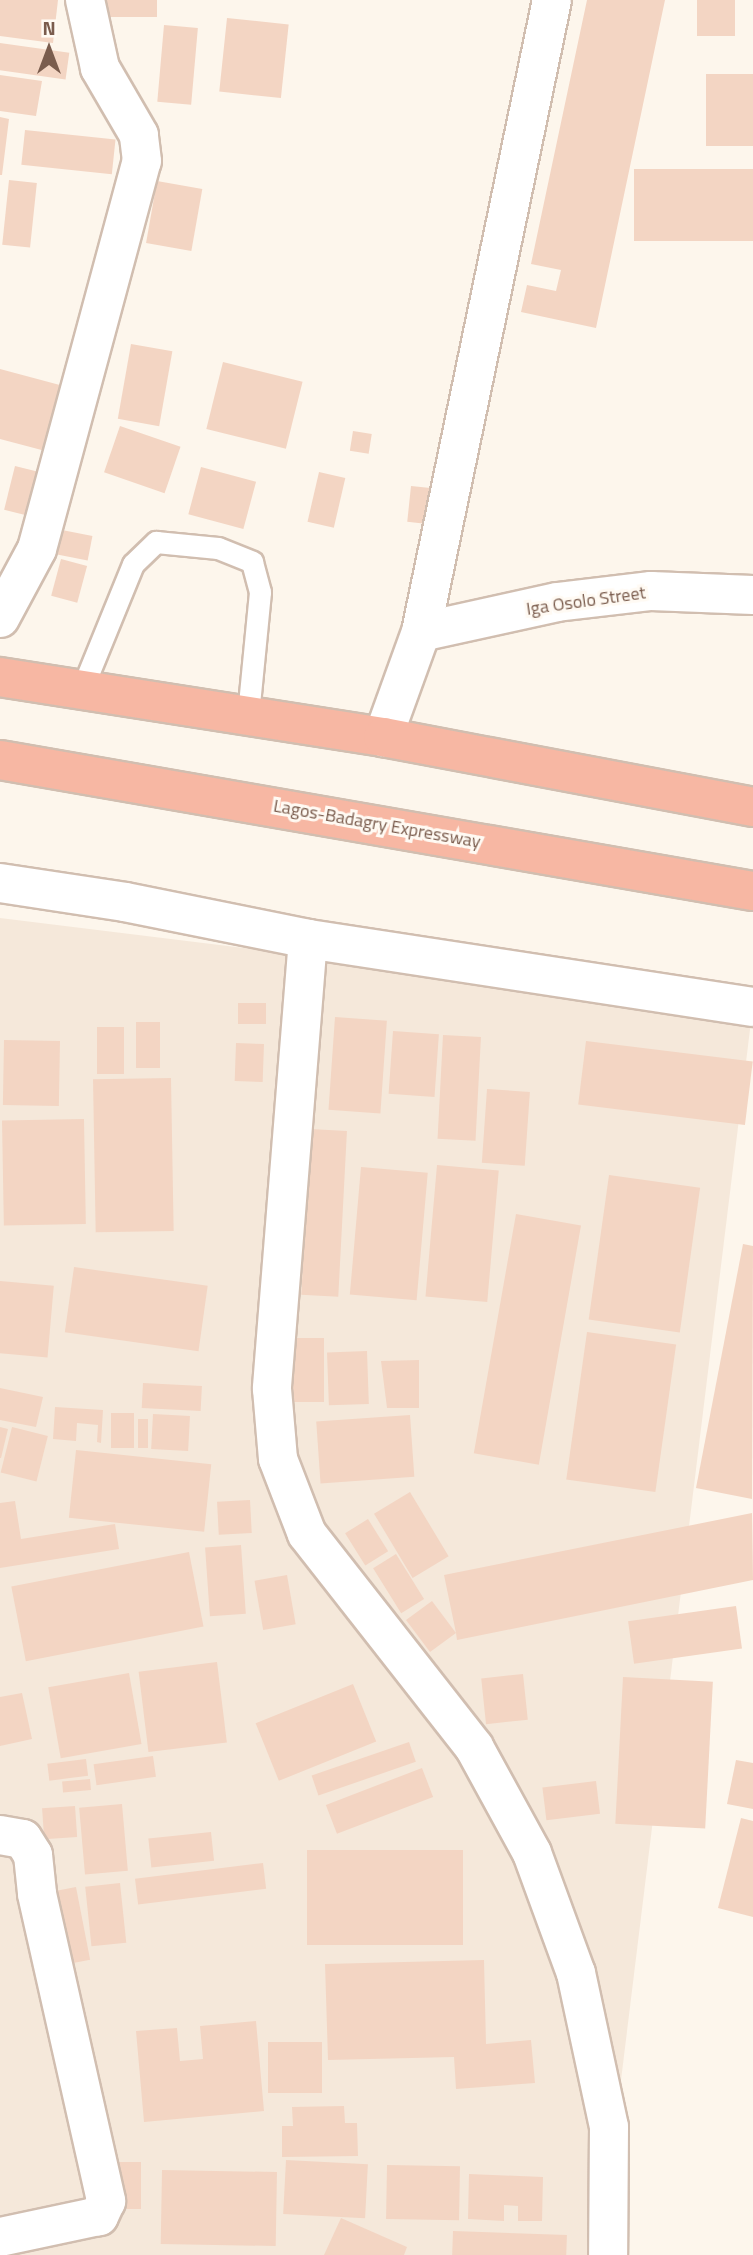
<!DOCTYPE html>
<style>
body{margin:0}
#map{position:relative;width:753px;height:2255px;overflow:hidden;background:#fdf6ec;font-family:"Titillium Web",sans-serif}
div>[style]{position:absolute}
.residential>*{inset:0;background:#f5e8da;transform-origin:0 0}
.building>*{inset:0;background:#f3d5c3;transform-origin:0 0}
.roads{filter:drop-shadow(2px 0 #d1beb0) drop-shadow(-2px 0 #d1beb0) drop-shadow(0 2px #d1beb0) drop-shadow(0 -2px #d1beb0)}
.lane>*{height:21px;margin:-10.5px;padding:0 10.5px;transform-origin:10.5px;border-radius:10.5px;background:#fff}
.street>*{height:38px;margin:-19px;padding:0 19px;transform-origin:19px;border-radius:19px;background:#fff}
.highway>*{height:38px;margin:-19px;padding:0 19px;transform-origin:19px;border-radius:19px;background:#f7b7a3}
span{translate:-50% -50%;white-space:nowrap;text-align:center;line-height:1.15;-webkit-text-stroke:6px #fffaf3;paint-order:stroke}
.street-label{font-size:18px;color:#7a5c4d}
.north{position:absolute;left:14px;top:14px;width:70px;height:70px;-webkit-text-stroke:5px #fffaf3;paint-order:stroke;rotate:0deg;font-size:19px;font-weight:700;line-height:28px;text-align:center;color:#7a5c4d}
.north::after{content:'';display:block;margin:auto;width:24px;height:32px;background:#7a5c4d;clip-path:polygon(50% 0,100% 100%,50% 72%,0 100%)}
</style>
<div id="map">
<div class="residential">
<i style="left:0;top:918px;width:758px;height:1337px;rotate:7deg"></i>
</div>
<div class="building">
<i style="clip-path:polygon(0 0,58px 0,53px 43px,0 36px)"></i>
<i style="left:101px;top:0;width:56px;height:17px"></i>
<i style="clip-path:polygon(587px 0,665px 0,596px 328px,521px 312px,527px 285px,556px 291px,561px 270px,531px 264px)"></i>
<i style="left:697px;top:0;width:38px;height:36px"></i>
<i style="left:227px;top:18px;width:62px;height:74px;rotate:6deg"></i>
<i style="left:164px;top:25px;width:34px;height:77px;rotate:5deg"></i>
<i style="left:0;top:43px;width:70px;height:27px;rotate:8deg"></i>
<i style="left:753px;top:74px;width:72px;height:47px;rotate:90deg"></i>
<i style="clip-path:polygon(0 75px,42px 81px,36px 116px,0 111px)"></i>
<i style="clip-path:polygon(0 117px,9px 119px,2px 175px,0 175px)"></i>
<i style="left:25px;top:130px;width:91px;height:35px;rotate:6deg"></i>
<i style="left:753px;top:169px;width:72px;height:119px;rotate:90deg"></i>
<i style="left:9px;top:180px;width:28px;height:65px;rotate:6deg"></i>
<i style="left:157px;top:181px;width:46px;height:63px;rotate:10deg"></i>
<i style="left:131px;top:344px;width:42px;height:76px;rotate:10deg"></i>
<i style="left:223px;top:362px;width:82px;height:69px;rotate:14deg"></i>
<i style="clip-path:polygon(0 369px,71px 388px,53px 453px,0 439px)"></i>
<i style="left:120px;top:426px;width:64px;height:49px;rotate:19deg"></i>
<i style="left:353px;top:431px;width:19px;height:20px;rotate:9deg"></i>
<i style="left:15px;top:466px;width:30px;height:45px;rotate:14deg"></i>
<i style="left:201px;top:467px;width:57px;height:49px;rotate:15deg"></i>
<i style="left:319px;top:472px;width:27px;height:51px;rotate:13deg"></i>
<i style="left:411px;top:486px;width:27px;height:36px;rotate:6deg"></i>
<i style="left:62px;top:530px;width:31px;height:25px;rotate:11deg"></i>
<i style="left:61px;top:559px;width:27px;height:38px;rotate:15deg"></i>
<i style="left:238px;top:1003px;width:28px;height:21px"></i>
<i style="left:335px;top:1017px;width:52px;height:93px;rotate:4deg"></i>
<i style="left:136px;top:1022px;width:24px;height:46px"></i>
<i style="left:97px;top:1027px;width:27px;height:47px"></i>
<i style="left:393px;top:1031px;width:46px;height:63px;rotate:4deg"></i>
<i style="left:443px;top:1035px;width:38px;height:104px;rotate:3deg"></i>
<i style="left:4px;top:1040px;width:56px;height:65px;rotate:1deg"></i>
<i style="left:586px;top:1041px;width:168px;height:64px;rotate:7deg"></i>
<i style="left:236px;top:1043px;width:28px;height:38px;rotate:2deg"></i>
<i style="left:171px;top:1078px;width:153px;height:78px;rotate:89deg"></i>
<i style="left:487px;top:1089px;width:43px;height:74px;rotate:4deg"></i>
<i style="left:84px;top:1119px;width:105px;height:82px;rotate:89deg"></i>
<i style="left:310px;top:1129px;width:37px;height:166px;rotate:3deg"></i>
<i style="left:437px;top:1165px;width:62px;height:132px;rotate:5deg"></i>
<i style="left:361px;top:1167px;width:67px;height:128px;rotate:5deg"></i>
<i style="left:609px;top:1175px;width:92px;height:146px;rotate:8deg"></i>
<i style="left:516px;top:1214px;width:66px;height:243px;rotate:10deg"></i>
<i style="clip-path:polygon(743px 1244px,753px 1246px,752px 1499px,696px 1488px)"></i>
<i style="left:74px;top:1267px;width:135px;height:66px;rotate:8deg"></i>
<i style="left:0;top:1281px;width:54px;height:72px;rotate:5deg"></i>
<i style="left:587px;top:1332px;width:90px;height:149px;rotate:8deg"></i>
<i style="left:292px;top:1338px;width:32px;height:64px"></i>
<i style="left:367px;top:1351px;width:53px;height:40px;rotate:88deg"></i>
<i style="clip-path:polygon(419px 1360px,419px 1408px,387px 1408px,381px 1361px)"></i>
<i style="left:143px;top:1383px;width:59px;height:25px;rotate:3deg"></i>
<i style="clip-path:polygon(0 1388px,43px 1397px,36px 1427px,0 1420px)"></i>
<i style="clip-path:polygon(55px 1407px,103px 1410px,101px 1443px,97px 1442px,98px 1425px,77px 1423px,76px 1441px,53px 1439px)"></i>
<i style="left:111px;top:1413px;width:23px;height:35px"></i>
<i style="left:153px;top:1414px;width:37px;height:35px;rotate:3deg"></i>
<i style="left:410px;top:1415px;width:62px;height:94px;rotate:86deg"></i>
<i style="left:138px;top:1419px;width:10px;height:29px"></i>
<i style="clip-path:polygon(0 1427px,8px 1429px,1px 1458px,0 1458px)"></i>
<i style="left:12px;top:1427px;width:37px;height:47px;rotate:14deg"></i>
<i style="left:76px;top:1450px;width:136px;height:68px;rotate:6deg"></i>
<i style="left:410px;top:1492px;width:75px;height:42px;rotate:59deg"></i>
<i style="left:250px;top:1500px;width:33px;height:33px;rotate:87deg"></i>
<i style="clip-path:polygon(15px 1501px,21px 1539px,115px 1524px,119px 1549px,0 1568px,0 1503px)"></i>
<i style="clip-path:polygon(752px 1513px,753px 1580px,457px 1640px,456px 1633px,430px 1652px,406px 1620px,432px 1601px,456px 1633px,444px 1575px)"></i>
<i style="left:368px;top:1519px;width:38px;height:27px;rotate:58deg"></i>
<i style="left:241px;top:1545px;width:69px;height:36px;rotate:86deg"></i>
<i style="left:189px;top:1552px;width:76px;height:181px;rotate:79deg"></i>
<i style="left:396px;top:1554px;width:53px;height:27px;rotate:58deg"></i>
<i style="left:287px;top:1575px;width:50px;height:33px;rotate:80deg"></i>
<i style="left:736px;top:1606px;width:43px;height:109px;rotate:82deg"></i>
<i style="left:217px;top:1662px;width:81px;height:79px;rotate:83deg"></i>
<i style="left:129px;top:1673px;width:72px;height:82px;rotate:80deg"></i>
<i style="left:523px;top:1674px;width:46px;height:42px;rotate:84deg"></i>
<i style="left:623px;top:1677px;width:90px;height:147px;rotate:3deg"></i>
<i style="left:353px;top:1684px;width:62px;height:105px;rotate:68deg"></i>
<i style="clip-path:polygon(22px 1693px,32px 1739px,0 1746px,0 1697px)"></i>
<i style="left:409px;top:1742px;width:21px;height:103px;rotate:71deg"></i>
<i style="left:153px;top:1756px;width:21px;height:60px;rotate:82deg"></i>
<i style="left:86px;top:1759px;width:17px;height:39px;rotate:83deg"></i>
<i style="clip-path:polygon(736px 1760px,753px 1763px,753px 1809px,727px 1804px)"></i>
<i style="left:422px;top:1768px;width:31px;height:103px;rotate:69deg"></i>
<i style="left:90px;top:1779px;width:11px;height:28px;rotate:85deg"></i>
<i style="left:596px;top:1781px;width:33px;height:54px;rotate:83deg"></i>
<i style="left:122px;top:1804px;width:67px;height:43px;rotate:85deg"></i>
<i style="left:75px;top:1806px;width:31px;height:33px;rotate:86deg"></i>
<i style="clip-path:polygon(741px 1818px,753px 1821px,753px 1917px,718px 1908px)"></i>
<i style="left:211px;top:1832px;width:29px;height:63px;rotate:84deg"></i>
<i style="left:307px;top:1850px;width:156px;height:95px"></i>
<i style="left:263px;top:1863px;width:26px;height:129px;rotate:83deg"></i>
<i style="left:120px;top:1883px;width:60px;height:35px;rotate:84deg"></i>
<i style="left:76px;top:1887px;width:74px;height:33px;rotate:79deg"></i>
<i style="clip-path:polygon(484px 1960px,486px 2044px,531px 2040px,535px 2083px,456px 2089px,454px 2057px,328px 2060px,325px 1964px)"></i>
<i style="clip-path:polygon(256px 2021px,264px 2111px,144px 2122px,136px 2031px,177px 2028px,180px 2061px,203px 2059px,200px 2026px)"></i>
<i style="left:268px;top:2042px;width:54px;height:51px"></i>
<i style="clip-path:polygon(344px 2106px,345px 2123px,357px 2123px,358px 2156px,282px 2157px,282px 2126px,293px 2126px,292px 2107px)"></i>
<i style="left:286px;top:2160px;width:82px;height:54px;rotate:3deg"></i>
<i style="left:114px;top:2162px;width:27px;height:47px"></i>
<i style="left:387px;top:2165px;width:73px;height:54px;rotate:1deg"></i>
<i style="left:162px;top:2170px;width:115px;height:74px;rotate:1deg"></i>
<i style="clip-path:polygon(469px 2174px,543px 2177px,542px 2221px,518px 2221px,518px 2206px,504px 2205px,504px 2221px,468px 2219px)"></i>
<i style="clip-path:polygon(341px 2218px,407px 2247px,404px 2255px,324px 2255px)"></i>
<i style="left:453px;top:2231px;width:114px;height:24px;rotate:2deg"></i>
</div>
<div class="roads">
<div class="lane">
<i style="left:82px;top:689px;width:135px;rotate:-67.8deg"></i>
<i style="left:133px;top:564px;width:32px;rotate:-44deg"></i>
<i style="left:156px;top:542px;width:62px;rotate:5.5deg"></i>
<i style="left:218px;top:548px;width:37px;rotate:22deg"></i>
<i style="left:252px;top:562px;width:31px;rotate:75deg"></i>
<i style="left:260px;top:592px;width:124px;rotate:95.6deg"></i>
</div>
<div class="street">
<i style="left:0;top:618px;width:78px;rotate:-61.8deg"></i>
<i style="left:37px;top:549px;width:402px;rotate:-74.9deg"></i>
<i style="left:142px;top:161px;width:26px;rotate:-97deg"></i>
<i style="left:139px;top:135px;width:78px;rotate:-120.2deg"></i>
<i style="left:100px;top:68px;width:70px;rotate:-102.4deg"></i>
<i style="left:421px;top:632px;width:139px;rotate:-12.4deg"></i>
<i style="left:557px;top:602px;width:95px;rotate:-6.7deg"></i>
<i style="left:651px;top:591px;width:102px;rotate:2.2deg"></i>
<i style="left:383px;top:737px;width:112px;rotate:-70.1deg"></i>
<i style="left:421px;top:632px;width:645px;rotate:-78.29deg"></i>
<i style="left:0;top:883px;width:126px;rotate:8.6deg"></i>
<i style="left:125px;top:902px;width:187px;rotate:11.4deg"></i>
<i style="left:308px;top:939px;width:450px;rotate:8.7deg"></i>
<i style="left:308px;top:939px;width:451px;rotate:94.6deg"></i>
<i style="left:272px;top:1389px;width:70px;rotate:85.1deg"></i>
<i style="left:278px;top:1459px;width:80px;rotate:68.9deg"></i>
<i style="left:307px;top:1534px;width:271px;rotate:51.9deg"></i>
<i style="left:474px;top:1747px;width:121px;rotate:61.3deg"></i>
<i style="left:532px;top:1853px;width:128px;rotate:69.9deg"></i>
<i style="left:576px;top:1973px;width:157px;rotate:77.9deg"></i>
<i style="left:609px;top:2127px;width:128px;rotate:90.4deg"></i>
<i style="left:0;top:1835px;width:23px;rotate:10deg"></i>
<i style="left:23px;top:1839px;width:19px;rotate:58deg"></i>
<i style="left:33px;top:1855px;width:39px;rotate:84deg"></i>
<i style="left:37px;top:1894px;width:315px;rotate:77.3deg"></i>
<i style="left:106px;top:2201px;width:17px;rotate:115deg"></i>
<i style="left:99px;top:2216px;width:101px;rotate:168deg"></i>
</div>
<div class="highway">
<i style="left:0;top:677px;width:388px;rotate:8.9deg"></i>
<i style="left:383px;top:737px;width:377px;rotate:10.7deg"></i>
<i style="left:0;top:760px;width:764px;rotate:9.87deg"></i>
</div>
</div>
<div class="street-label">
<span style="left:586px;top:601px;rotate:-8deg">Iga Osolo Street</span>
<span style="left:377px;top:824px;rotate:10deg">Lagos-Badagry Expressway</span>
</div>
<div class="north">N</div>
</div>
